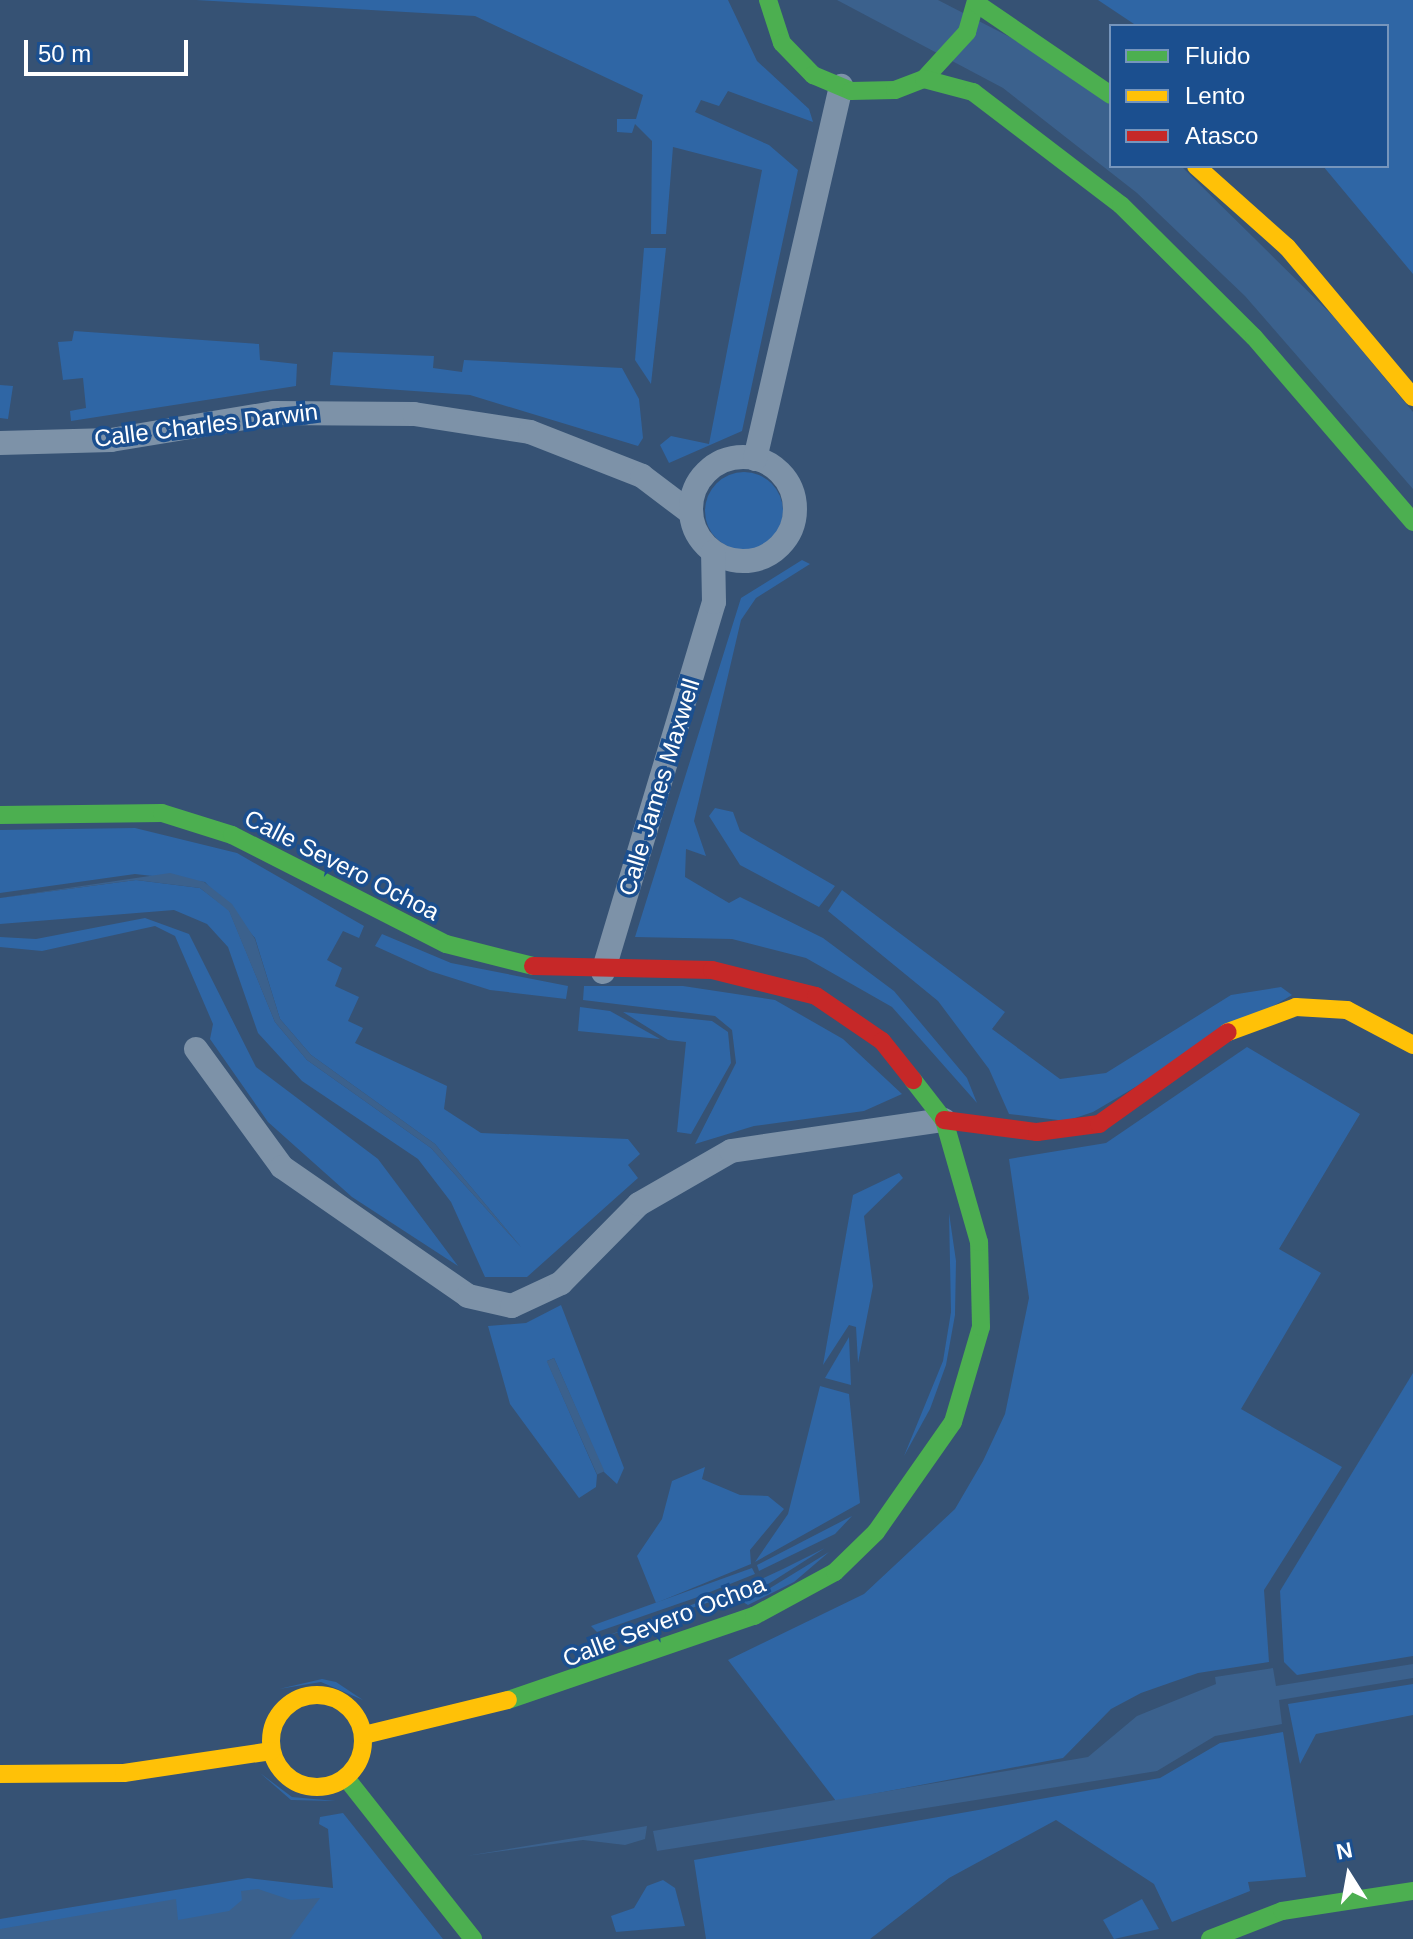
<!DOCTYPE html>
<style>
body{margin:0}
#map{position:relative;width:1413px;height:1939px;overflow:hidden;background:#365274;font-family:Helvetica,sans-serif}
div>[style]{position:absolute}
.green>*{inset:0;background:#2f66a5}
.round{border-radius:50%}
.water>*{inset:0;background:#3b618d;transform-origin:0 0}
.street>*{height:24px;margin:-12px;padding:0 12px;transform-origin:12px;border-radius:12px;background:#7d92a8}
.street>.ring{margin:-12px;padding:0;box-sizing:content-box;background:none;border:24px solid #7d92a8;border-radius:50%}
.fast>*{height:18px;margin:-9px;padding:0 9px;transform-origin:9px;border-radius:9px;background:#4caf50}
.slow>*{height:18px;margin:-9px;padding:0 9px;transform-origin:9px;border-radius:9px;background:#ffc107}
.slow>.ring{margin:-9px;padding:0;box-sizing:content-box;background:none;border:18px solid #ffc107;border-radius:50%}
.jam>*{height:18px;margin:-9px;padding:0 9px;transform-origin:9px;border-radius:9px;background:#c62828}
span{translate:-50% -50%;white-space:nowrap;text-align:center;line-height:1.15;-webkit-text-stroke:7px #1b4f8f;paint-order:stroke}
.street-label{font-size:24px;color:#fff}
.legend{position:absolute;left:1109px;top:24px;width:280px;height:144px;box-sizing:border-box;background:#1b4f8f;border:2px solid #7695bc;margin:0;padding:10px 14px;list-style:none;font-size:24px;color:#fff}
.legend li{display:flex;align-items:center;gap:16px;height:40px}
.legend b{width:40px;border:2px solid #7695bc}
.north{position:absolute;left:1309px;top:1835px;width:80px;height:80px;-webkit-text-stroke:6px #1b4f8f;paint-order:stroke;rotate:349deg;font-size:22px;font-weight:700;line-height:32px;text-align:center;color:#fff}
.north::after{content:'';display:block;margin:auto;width:28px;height:36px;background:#fff;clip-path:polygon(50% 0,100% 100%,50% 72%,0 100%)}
.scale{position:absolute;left:24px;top:40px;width:164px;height:36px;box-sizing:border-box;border:4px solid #fff;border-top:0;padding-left:10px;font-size:24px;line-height:28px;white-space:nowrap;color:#fff;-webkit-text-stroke:6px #1b4f8f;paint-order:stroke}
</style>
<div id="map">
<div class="green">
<i style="clip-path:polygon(196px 0,728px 0,757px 61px,809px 109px,813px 122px,728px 91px,719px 106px,701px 100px,695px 112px,769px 145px,798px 170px,742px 431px,669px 463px,660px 445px,671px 436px,709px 444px,762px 170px,673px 147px,666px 234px,651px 234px,652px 141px,635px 124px,632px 133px,617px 132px,617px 119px,636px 119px,643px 95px,475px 16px)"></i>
<i style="clip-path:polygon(1098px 0,1413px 0,1413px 274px,1323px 166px,1387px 166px,1387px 26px,1137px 26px)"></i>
<i style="clip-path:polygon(644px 248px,666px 248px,651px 384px,635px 360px)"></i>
<i style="clip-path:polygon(74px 331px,259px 344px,260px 360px,297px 364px,296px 386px,71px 421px,70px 411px,86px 408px,83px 378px,63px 380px,58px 342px,72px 341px)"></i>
<i style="clip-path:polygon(333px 352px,434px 356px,433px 368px,462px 372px,464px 360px,622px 368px,639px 399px,643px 438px,638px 446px,470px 395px,330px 385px)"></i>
<i style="clip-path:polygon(0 385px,13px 386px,8px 419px,0 418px)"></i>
<i class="round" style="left:705px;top:472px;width:78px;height:78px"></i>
<i style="clip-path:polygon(802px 560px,810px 564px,756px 598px,741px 620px,694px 821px,706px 856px,686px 849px,685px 877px,729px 903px,740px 897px,823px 938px,894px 991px,967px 1078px,977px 1103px,892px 1007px,806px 958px,732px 939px,635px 937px,741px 598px)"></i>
<i style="clip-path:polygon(715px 808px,733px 812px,740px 831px,835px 886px,819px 907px,740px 865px,709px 816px)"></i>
<i style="clip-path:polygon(135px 828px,237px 853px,364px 926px,359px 938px,343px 931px,327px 960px,342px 968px,335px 986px,359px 997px,348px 1021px,363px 1028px,355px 1043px,447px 1086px,444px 1109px,481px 1133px,628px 1139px,640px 1154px,628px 1165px,638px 1178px,527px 1277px,485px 1277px,451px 1202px,418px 1159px,302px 1081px,258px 1033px,228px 947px,207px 924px,174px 910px,0 924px,0 898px,136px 880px,200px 888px,229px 910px,275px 1022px,307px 1060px,431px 1148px,521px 1247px,435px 1144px,311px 1055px,280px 1019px,255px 938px,205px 882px,135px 874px,0 893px,0 830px)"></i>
<i style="clip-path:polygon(842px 890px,1005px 1012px,992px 1029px,1060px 1079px,1106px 1073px,1231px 995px,1281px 987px,1292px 995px,1093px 1112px,1066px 1121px,1009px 1114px,989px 1069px,938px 1001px,828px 911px)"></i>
<i style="clip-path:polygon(145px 918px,189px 934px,256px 1067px,378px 1159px,458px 1266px,352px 1197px,268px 1122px,210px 1039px,213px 1024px,175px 936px,155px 926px,42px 951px,0 947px,0 937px,36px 939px)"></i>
<i style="clip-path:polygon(382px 934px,451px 963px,568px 986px,566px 999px,490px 990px,430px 971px,375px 946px)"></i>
<i style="clip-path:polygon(584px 986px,683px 986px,775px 1000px,843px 1039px,902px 1094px,864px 1111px,754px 1126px,695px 1144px,736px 1063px,732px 1030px,715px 1016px,583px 1000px)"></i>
<i style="clip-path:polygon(580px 1007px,610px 1011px,660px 1039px,578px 1031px)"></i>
<i style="clip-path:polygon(623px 1012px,712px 1021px,728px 1032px,731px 1063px,691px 1134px,677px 1132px,686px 1042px,668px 1040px)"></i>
<i style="clip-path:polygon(1247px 1047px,1360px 1114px,1279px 1249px,1321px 1273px,1241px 1409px,1342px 1467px,1264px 1590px,1269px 1662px,1198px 1673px,1141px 1693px,1111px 1709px,1063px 1758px,836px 1801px,728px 1660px,864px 1594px,955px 1509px,983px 1461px,1005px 1414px,1029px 1298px,1009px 1159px,1106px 1143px)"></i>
<i style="clip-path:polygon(899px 1173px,903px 1178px,864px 1216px,873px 1286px,858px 1363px,856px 1327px,849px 1325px,823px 1365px,853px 1195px)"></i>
<i style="clip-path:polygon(949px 1213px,956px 1261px,955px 1315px,946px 1365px,930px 1409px,904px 1456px,943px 1361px,951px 1312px)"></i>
<i style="clip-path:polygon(561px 1305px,624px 1468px,617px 1484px,604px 1472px,554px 1358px,547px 1361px,597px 1475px,596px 1487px,579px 1498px,510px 1404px,488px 1326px,526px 1323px)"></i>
<i style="clip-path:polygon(849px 1337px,851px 1385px,825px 1378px)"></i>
<i style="clip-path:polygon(1413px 1373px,1413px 1656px,1297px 1675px,1284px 1662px,1280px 1591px)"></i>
<i style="clip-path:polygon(820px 1386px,849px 1394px,860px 1503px,755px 1562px,788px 1514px)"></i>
<i style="clip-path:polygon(705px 1467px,702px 1479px,740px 1495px,768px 1496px,784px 1509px,750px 1550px,751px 1564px,656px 1603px,637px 1556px,662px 1519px,672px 1481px)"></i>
<i style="clip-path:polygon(852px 1516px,835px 1534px,759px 1571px,757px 1565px)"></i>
<i style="clip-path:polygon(825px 1548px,754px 1593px,742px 1588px,783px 1569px)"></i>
<i style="clip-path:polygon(829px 1552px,794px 1582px,748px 1605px,731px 1595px,601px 1638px,732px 1590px,749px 1601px)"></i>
<i style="clip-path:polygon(752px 1568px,755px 1574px,695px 1598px,597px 1632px,591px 1626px)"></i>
<i style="clip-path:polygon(322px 1679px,336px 1682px,363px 1700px,321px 1682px,279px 1689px)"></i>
<i style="clip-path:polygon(1413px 1684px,1413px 1715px,1316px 1734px,1300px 1764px,1288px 1704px)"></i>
<i style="clip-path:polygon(1283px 1732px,1306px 1877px,1248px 1882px,1250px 1891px,1172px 1922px,1154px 1884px,1056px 1820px,949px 1878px,870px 1939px,706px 1939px,694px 1860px,1160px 1778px,1220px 1743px)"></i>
<i style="clip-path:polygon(260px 1773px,292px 1797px,336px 1801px,291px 1800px)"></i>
<i style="clip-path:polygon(343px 1813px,443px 1939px,0 1939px,0 1919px,248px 1878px,333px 1888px,328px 1829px,319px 1824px,320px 1817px)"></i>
<i style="clip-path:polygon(663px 1880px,675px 1888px,685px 1926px,616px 1932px,611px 1916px,634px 1908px,647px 1886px)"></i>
<i style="clip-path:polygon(1142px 1899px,1159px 1929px,1114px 1939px,1103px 1920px)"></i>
</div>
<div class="water">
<i style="clip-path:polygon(837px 0,938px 0,1039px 52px,1111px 105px,1111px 166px,1181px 166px,1333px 316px,1413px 412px,1413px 489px,1245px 296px,1137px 193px,1003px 88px)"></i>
<i style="clip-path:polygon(170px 873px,204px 882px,232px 904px,255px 939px,280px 1019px,311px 1055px,435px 1144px,521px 1247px,431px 1148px,307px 1060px,275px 1022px,229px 911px,200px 888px,136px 880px,0 898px)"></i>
<i style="left:554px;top:1358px;width:124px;height:8px;rotate:66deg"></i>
<i style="clip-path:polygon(1413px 1664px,1413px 1678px,1279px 1700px,1282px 1724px,1215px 1736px,1157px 1771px,657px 1851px,653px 1831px,1088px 1757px,1137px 1716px,1216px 1684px,1215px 1677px,1273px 1668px,1276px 1686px)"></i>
<i style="clip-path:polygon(647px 1826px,645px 1839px,625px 1845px,583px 1840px,466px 1856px)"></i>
<i style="clip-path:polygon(258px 1889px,291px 1900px,320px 1898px,290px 1939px,0 1939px,0 1929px,176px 1899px,178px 1920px,229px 1911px,242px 1900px,241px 1891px)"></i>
</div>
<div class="street">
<i style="left:0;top:443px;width:111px;rotate:-1.5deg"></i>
<i style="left:111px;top:440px;width:165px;rotate:-9.4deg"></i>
<i style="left:274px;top:413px;width:140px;rotate:0.4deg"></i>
<i style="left:414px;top:414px;width:117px;rotate:8.8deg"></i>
<i style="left:530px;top:432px;width:120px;rotate:21.4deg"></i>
<i style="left:642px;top:476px;width:61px;rotate:37.1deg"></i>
<i class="ring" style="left:691px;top:457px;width:80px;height:80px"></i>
<i style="left:755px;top:459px;width:383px;rotate:-77deg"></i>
<i style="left:603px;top:972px;width:386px;rotate:-73.3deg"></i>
<i style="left:714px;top:602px;width:50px;rotate:-91.1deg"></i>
<i style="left:196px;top:1049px;width:146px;rotate:53.9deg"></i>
<i style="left:282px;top:1167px;width:226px;rotate:34.7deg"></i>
<i style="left:468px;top:1296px;width:45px;rotate:12.8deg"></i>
<i style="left:512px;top:1306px;width:54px;rotate:-25.1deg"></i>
<i style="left:561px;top:1283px;width:111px;rotate:-45.4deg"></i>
<i style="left:639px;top:1204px;width:106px;rotate:-29.9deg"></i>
<i style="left:731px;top:1151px;width:215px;rotate:-8.3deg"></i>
</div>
<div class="fast">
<i style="left:768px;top:0;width:45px;rotate:72deg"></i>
<i style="left:782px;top:43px;width:45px;rotate:45.9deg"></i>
<i style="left:813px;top:75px;width:41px;rotate:22.8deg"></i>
<i style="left:851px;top:91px;width:44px;rotate:-1.3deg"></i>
<i style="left:895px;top:90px;width:31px;rotate:-21deg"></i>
<i style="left:924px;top:79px;width:64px;rotate:-47.5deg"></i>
<i style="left:967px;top:32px;width:33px;rotate:-74deg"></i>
<i style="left:976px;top:3px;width:163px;rotate:34.3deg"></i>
<i style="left:924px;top:79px;width:51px;rotate:14.9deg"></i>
<i style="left:973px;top:92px;width:186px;rotate:37.4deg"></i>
<i style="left:1121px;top:205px;width:187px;rotate:44.8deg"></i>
<i style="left:1254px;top:337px;width:244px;rotate:49.3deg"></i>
<i style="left:0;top:815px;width:162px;rotate:-0.7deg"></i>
<i style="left:162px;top:813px;width:73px;rotate:17.4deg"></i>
<i style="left:232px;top:835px;width:240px;rotate:27deg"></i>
<i style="left:446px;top:944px;width:90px;rotate:14.2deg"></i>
<i style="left:508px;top:1700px;width:260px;rotate:-18.9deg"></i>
<i style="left:754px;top:1616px;width:92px;rotate:-28.5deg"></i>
<i style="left:835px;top:1572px;width:57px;rotate:-44.3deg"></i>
<i style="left:876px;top:1532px;width:134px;rotate:-55deg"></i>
<i style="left:953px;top:1422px;width:99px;rotate:-73.6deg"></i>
<i style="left:981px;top:1327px;width:85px;rotate:-91.3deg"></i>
<i style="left:979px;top:1242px;width:127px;rotate:-106deg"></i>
<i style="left:944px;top:1120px;width:51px;rotate:-127.8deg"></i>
<i style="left:346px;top:1778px;width:205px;rotate:51.7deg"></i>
<i style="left:1210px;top:1939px;width:77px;rotate:-21.3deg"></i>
<i style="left:1282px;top:1911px;width:133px;rotate:-8.7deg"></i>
</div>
<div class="slow">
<i style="left:1196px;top:166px;width:122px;rotate:41.7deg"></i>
<i style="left:1287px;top:247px;width:196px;rotate:50deg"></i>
<i style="left:1228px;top:1032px;width:72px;rotate:-20.2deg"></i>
<i style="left:1296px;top:1007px;width:51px;rotate:3.4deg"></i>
<i style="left:1347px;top:1010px;width:75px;rotate:27.9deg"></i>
<i class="ring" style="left:271px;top:1695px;width:74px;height:74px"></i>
<i style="left:364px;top:1735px;width:148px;rotate:-13.7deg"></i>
<i style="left:0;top:1774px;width:124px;rotate:-0.5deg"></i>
<i style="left:124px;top:1773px;width:149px;rotate:-8.5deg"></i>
</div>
<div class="jam">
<i style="left:533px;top:966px;width:179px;rotate:1.3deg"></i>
<i style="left:712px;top:970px;width:107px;rotate:14deg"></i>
<i style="left:816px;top:996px;width:80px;rotate:34.3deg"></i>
<i style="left:882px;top:1041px;width:50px;rotate:51.5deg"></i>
<i style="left:944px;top:1120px;width:94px;rotate:7.4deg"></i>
<i style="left:1037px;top:1132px;width:63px;rotate:-7.4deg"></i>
<i style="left:1099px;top:1124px;width:158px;rotate:-35.5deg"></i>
</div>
<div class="street-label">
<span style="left:206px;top:425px;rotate:-7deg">Calle Charles Darwin</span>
<span style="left:659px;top:787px;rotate:-73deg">Calle James Maxwell</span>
<span style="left:342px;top:865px;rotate:27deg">Calle Severo Ochoa</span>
<span style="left:664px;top:1621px;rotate:-21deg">Calle Severo Ochoa</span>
</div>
<ul class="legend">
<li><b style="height:10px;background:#4caf50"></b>Fluido</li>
<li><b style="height:10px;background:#ffc107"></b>Lento</li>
<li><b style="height:10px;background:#c62828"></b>Atasco</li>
</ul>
<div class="north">N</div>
<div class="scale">50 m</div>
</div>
